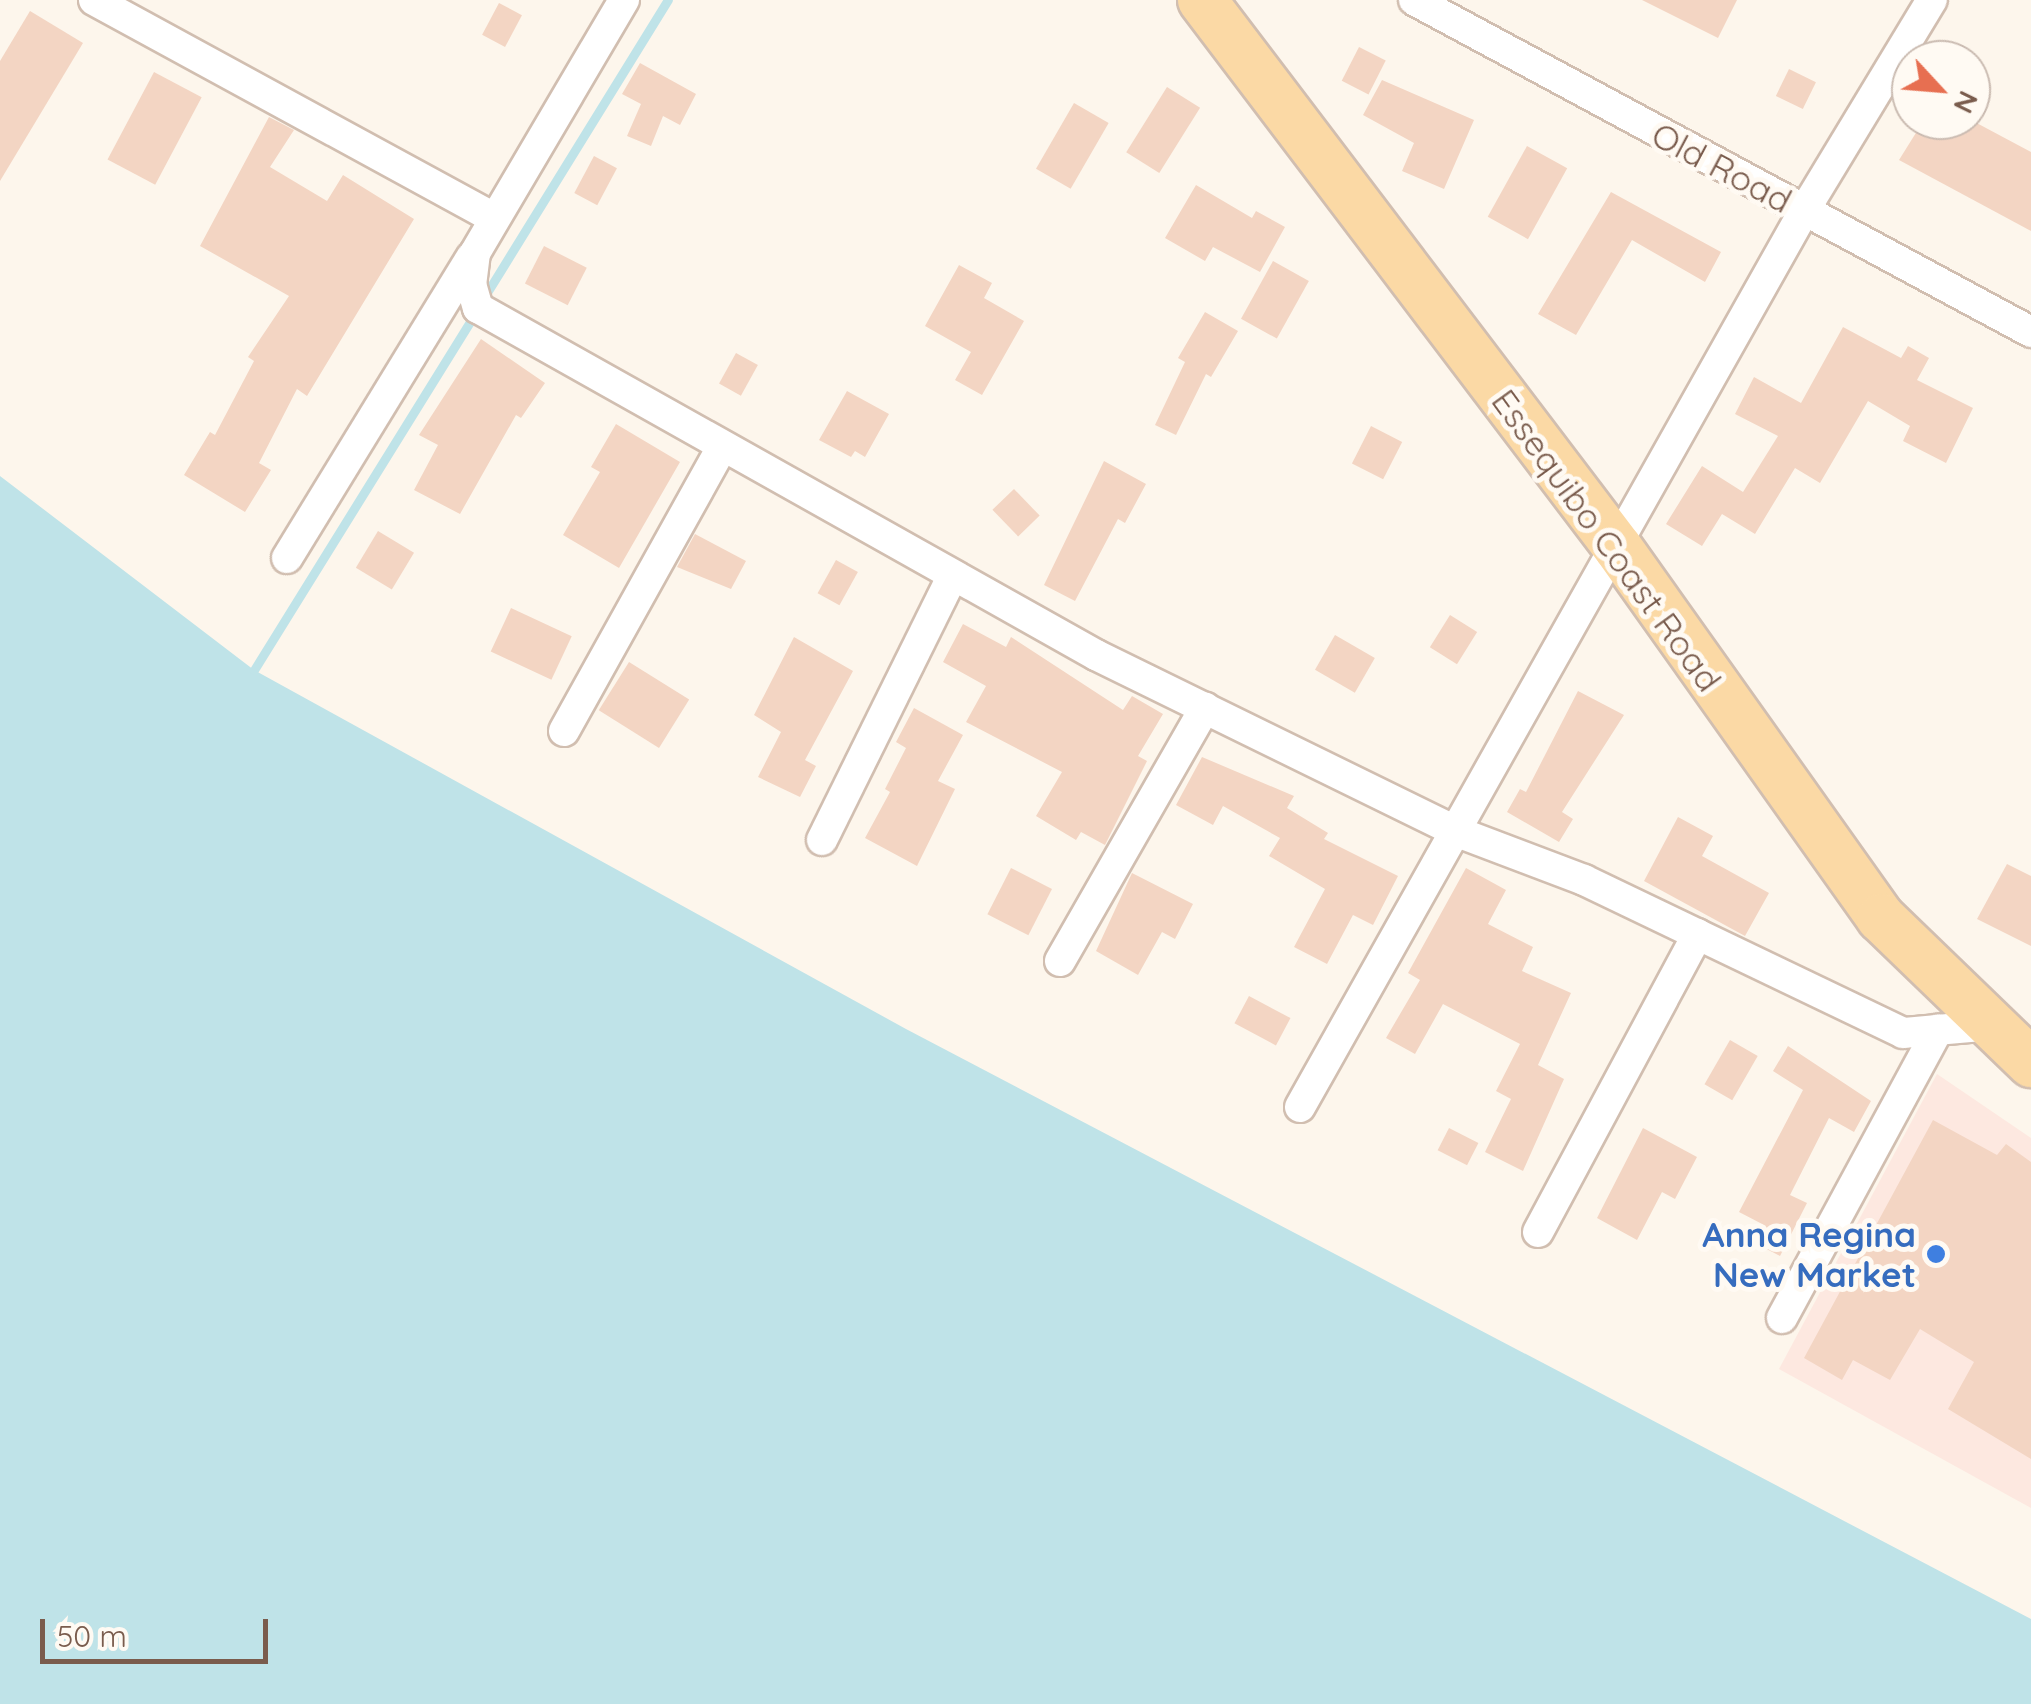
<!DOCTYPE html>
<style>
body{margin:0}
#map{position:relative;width:2031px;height:1704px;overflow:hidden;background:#fdf6ec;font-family:Quicksand,sans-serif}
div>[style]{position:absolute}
.commercial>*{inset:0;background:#fde8e0}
.water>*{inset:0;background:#bfe3e8}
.stream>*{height:9px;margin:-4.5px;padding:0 4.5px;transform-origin:4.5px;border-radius:4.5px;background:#bfe3e8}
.building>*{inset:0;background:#f3d5c3;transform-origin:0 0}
.roads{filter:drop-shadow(2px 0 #d1beb0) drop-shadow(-2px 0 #d1beb0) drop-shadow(0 2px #d1beb0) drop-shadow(0 -2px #d1beb0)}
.minor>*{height:30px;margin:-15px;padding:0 15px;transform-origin:15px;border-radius:15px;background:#fff}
.primary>*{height:48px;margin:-24px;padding:0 24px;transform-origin:24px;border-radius:24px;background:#fbd9a5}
.dots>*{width:28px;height:28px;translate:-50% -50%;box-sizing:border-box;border:5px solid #fffaf3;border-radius:50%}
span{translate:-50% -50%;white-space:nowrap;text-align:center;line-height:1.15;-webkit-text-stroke:10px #fffaf3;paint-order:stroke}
.street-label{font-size:35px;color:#7a5c4d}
.shop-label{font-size:35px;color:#366cbe;font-weight:700}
.right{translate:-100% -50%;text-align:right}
.north{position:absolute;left:1891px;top:40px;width:100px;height:100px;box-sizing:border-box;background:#fffaf3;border:2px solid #cabbb1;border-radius:50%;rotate:116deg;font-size:28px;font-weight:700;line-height:40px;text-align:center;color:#7a5c4d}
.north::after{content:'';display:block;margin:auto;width:35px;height:45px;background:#e76f51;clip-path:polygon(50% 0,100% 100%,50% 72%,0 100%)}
.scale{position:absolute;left:40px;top:1619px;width:228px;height:45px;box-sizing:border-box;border:5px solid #7a5c4d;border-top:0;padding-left:12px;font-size:30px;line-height:35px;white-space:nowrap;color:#7a5c4d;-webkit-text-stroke:8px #fffaf3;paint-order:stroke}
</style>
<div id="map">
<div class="commercial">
<i style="clip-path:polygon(1937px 1074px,2031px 1138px,2031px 1508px,1779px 1369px)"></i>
</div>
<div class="water">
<i style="clip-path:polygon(0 476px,254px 670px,906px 1029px,2031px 1619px,2031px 1704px,0 1704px)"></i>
</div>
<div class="stream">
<i style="left:483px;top:299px;width:352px;rotate:-58.3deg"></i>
<i style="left:254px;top:670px;width:420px;rotate:-58.2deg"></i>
</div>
<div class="building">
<i style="clip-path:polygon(1642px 0,1737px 0,1718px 38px)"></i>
<i style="left:499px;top:3px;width:26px;height:36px;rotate:28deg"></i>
<i style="clip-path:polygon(30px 11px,83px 43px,0 181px,0 61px)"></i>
<i style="left:1359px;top:47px;width:30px;height:38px;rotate:27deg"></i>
<i style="clip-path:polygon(640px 63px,696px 94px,680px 125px,663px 116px,651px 146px,627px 136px,641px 104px,622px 94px)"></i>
<i style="left:1789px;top:69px;width:30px;height:30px;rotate:26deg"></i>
<i style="left:154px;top:72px;width:54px;height:99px;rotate:28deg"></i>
<i style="clip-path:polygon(1382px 80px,1474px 120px,1444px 189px,1402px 171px,1414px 143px,1363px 115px)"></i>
<i style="left:1167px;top:87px;width:39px;height:77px;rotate:32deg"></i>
<i style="left:1074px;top:103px;width:40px;height:76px;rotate:30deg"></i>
<i style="clip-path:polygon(269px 117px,294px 130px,270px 167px,327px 201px,343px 175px,414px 219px,307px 396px,297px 389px,259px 463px,271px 470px,245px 512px,184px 475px,210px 432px,215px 435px,254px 361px,248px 357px,289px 296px,200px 246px)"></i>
<i style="clip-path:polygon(1924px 120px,1971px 120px,2031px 152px,2031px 231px,1899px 160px)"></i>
<i style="left:1527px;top:146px;width:46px;height:81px;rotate:29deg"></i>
<i style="left:594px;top:156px;width:26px;height:42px;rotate:28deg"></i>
<i style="clip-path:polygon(1196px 185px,1252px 218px,1256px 211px,1285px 227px,1260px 272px,1213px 247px,1205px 261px,1165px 238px)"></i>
<i style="clip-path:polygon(1611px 192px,1721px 252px,1705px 282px,1632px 240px,1576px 335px,1538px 314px)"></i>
<i style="left:544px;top:246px;width:48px;height:42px;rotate:27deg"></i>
<i style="left:1273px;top:261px;width:41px;height:66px;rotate:29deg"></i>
<i style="clip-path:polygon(959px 265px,992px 283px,984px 298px,1024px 321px,982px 395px,955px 380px,971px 352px,925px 326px)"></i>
<i style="clip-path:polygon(1205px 312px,1238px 331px,1211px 377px,1206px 374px,1176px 435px,1155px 425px,1185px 362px,1178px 358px)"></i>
<i style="clip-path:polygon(1843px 327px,1901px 358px,1908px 346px,1929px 358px,1917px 380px,1973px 408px,1946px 463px,1903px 441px,1910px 426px,1868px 401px,1820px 483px,1795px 468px,1755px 534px,1722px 514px,1702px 546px,1666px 524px,1702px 466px,1743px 492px,1778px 436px,1735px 414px,1754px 377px,1801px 403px)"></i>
<i style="clip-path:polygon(481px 339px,545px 383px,521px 418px,516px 415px,460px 514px,414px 490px,438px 445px,419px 435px)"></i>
<i style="left:736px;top:353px;width:25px;height:35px;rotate:29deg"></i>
<i style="clip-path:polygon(847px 391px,889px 414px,865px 457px,855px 451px,851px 457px,819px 440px)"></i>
<i style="clip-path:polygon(616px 424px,680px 462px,619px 568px,563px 535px,600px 472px,591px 467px)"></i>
<i style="left:1371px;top:426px;width:35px;height:42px;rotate:27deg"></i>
<i style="clip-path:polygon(1104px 461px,1146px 484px,1125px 523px,1118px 519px,1075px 601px,1044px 585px)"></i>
<i style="left:1014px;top:489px;width:37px;height:30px;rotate:46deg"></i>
<i style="left:378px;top:531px;width:42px;height:43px;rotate:31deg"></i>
<i style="clip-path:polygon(695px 534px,746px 561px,731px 589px,677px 567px)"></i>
<i style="left:836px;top:560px;width:25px;height:38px;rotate:29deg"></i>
<i style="left:511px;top:608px;width:67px;height:48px;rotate:25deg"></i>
<i style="left:1450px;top:615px;width:32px;height:38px;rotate:32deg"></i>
<i style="clip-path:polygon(963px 624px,1006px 647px,1011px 637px,1123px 710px,1132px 696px,1163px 714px,1138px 756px,1147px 761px,1105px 845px,1081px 832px,1076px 840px,1036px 816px,1062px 772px,966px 722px,986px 686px,943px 662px)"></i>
<i style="left:1335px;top:635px;width:46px;height:40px;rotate:30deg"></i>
<i style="clip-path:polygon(794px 637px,853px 671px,805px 760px,816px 766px,800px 797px,758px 777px,781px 732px,754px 715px)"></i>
<i style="left:629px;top:662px;width:71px;height:57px;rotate:32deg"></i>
<i style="clip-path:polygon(1578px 691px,1624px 715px,1562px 812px,1573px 819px,1559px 842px,1507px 812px,1520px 789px,1526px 792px)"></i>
<i style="clip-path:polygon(914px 708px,963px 735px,938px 781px,955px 789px,917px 866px,865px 838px,890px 792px,885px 789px,906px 748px,896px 742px)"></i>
<i style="clip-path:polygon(1202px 757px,1294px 796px,1287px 808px,1328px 833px,1324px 839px,1398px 876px,1373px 925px,1353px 915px,1327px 964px,1294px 947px,1325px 889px,1269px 856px,1280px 838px,1223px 806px,1213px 825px,1176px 805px)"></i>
<i style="clip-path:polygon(1678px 817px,1713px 836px,1702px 856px,1769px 893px,1745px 936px,1644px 881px)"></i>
<i style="clip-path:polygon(2007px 864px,2031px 876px,2031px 946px,1977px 919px)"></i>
<i style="left:1011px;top:868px;width:46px;height:52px;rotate:27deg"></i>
<i style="clip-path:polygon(1466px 868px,1506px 890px,1488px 924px,1533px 947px,1522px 971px,1571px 993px,1538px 1065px,1564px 1079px,1523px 1171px,1485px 1152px,1511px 1099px,1496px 1091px,1520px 1044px,1443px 1004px,1415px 1054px,1386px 1038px,1420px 980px,1408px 973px)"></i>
<i style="clip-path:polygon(1132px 873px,1193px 904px,1175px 939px,1162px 932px,1138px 975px,1096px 951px)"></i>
<i style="left:1249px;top:996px;width:47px;height:31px;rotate:28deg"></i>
<i style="left:1730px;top:1040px;width:32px;height:51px;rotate:30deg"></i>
<i style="clip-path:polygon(1788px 1046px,1871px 1101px,1854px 1132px,1829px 1118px,1790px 1195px,1807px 1203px,1780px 1256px,1757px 1244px,1766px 1226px,1739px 1212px,1803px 1090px,1773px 1071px)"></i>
<i style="clip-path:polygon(1933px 1120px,1997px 1155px,2006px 1144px,2031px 1162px,2031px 1459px,1948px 1409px,1974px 1362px,1920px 1329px,1890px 1380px,1853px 1360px,1842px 1380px,1804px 1358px)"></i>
<i style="left:1449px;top:1128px;width:33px;height:25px;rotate:27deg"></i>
<i style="clip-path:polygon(1643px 1128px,1697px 1157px,1675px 1199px,1662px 1192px,1637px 1240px,1597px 1218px)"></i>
</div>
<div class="roads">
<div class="minor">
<i style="left:94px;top:0;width:456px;rotate:28.6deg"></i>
<i style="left:624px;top:0;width:294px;rotate:120.5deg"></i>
<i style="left:475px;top:253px;width:31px;rotate:97deg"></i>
<i style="left:471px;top:284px;width:25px;rotate:74deg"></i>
<i style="left:478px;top:308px;width:709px;rotate:29.31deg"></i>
<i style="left:1096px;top:655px;width:400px;rotate:26.1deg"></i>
<i style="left:1455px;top:831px;width:138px;rotate:20.8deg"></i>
<i style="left:1584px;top:880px;width:354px;rotate:25.6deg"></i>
<i style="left:1903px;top:1033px;width:89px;rotate:-5.1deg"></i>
<i style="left:1414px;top:0;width:701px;rotate:28.28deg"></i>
<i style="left:287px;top:558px;width:352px;rotate:-58.5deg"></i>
<i style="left:564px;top:731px;width:323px;rotate:-60.9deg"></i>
<i style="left:822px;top:840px;width:293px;rotate:-63.7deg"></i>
<i style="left:1060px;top:961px;width:292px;rotate:-60.2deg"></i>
<i style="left:1300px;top:1107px;width:1028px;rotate:-60.64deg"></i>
<i style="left:1804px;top:211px;width:247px;rotate:-58.8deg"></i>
<i style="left:1538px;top:1232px;width:338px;rotate:-61.8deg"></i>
<i style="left:1782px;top:1318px;width:328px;rotate:-61.6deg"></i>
</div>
<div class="primary">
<i style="left:1202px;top:0;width:688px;rotate:52.8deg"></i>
<i style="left:1618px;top:548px;width:454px;rotate:54.6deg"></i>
<i style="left:1881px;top:918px;width:209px;rotate:44deg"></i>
</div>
</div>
<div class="dots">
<i style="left:1936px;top:1254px;background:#3f7fe0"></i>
</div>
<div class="street-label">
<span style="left:1722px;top:167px;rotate:28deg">Old Road</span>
<span style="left:1607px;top:540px;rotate:54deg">Essequibo Coast Road</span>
</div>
<div class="shop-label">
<span class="right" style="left:1916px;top:1254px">Anna Regina<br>New Market</span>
</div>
<div class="north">N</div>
<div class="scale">50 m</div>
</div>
